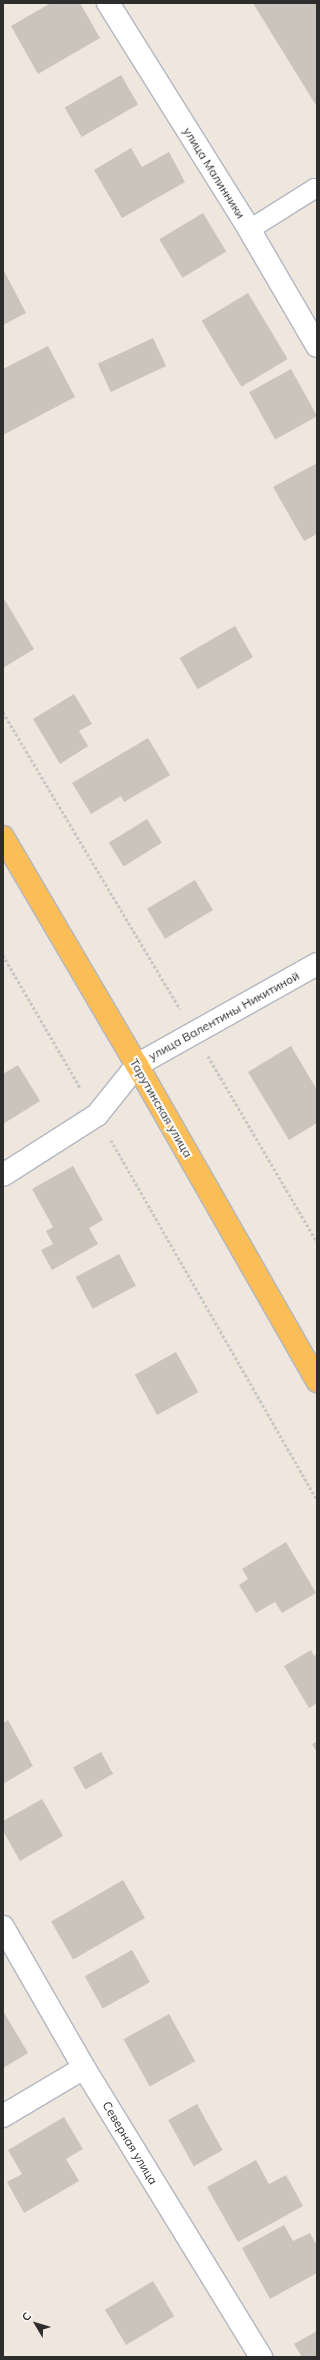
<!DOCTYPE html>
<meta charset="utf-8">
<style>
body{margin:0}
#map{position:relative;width:320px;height:2360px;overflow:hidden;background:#efe6de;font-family:Mulish,sans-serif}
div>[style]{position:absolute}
.building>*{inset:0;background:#cbc4bd;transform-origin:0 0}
.path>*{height:2.5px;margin-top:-1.25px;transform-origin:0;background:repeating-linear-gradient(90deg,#c8c8c8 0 3px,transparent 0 5px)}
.roads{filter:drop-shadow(1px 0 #b2b7c1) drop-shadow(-1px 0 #b2b7c1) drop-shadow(0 1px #b2b7c1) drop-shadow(0 -1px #b2b7c1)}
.service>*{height:19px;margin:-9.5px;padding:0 9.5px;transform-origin:9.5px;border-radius:9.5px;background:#fff}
.minor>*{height:22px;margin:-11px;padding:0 11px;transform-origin:11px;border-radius:11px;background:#fff}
.primary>*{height:22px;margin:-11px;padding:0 11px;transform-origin:11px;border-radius:11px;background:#fbbe57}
span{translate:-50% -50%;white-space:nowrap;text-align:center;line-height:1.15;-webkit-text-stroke:4px #fff;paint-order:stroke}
.street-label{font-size:12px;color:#2d2d2d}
.frame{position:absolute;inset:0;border:4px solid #2d2d2d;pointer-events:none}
.north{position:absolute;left:16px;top:2304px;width:40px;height:40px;-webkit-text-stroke:3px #fff;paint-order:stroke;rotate:308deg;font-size:11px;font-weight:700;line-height:16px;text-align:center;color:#2d2d2d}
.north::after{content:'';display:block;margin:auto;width:14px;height:18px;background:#2d2d2d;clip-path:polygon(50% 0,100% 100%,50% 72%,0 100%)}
</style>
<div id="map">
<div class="building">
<i style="clip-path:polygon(51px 3px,80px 3px,100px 38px,38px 74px,11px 26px)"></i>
<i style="clip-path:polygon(253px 3px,317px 3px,317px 107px)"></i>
<i style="left:121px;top:75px;width:34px;height:65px;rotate:60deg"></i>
<i style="clip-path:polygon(131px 148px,142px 167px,169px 152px,185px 182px,122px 218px,94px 170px)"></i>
<i style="left:203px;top:213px;width:45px;height:51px;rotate:59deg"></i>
<i style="clip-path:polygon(3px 269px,26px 313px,3px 325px)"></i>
<i style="left:248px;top:293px;width:77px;height:54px;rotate:59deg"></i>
<i style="left:153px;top:338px;width:31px;height:61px;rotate:65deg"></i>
<i style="clip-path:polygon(48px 346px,75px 397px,3px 435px,3px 369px)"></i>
<i style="left:291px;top:369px;width:54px;height:48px;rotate:61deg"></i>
<i style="clip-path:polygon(317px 463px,317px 534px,304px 541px,273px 487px)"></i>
<i style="clip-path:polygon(3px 597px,34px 649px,3px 668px)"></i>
<i style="left:235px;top:626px;width:36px;height:64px;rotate:60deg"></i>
<i style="clip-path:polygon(74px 694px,92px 724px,79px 731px,88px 746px,60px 764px,33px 719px)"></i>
<i style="clip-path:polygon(148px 738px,170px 775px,124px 802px,121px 796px,91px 814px,72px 783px)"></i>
<i style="left:147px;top:819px;width:28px;height:45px;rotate:58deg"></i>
<i style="left:195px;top:880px;width:35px;height:56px;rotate:59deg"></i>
<i style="clip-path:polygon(291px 1046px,317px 1090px,317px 1123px,289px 1140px,248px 1072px)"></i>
<i style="clip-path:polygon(18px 1065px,40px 1101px,3px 1124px,3px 1074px)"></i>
<i style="clip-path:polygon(73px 1166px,103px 1220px,89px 1228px,98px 1244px,52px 1270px,41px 1250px,53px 1244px,46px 1231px,53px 1227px,32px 1189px)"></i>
<i style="left:119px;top:1254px;width:36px;height:49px;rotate:62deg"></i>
<i style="left:176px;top:1352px;width:46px;height:47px;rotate:61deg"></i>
<i style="clip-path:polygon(286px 1542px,316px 1593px,282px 1613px,275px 1602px,256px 1613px,239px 1585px,248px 1579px,242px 1569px)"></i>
<i style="clip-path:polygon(311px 1650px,314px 1656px,317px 1654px,317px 1703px,309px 1708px,284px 1666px)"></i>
<i style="clip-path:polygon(8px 1720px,33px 1766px,3px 1784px,3px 1723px)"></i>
<i style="clip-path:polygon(317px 1742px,317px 1753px,312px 1744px)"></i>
<i style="left:101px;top:1752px;width:25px;height:32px;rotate:61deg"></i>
<i style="clip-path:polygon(42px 1799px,63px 1836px,20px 1861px,3px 1831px,3px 1821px)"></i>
<i style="left:123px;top:1880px;width:44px;height:83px;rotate:60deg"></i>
<i style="left:132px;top:1950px;width:37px;height:54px;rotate:61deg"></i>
<i style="clip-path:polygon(3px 2011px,28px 2053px,3px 2068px)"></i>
<i style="left:169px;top:2014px;width:54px;height:52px;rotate:61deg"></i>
<i style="left:197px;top:2104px;width:53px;height:33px;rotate:61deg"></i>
<i style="clip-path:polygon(64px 2117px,83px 2149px,66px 2159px,79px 2181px,24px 2213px,7px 2182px,22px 2174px,8px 2150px)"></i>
<i style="clip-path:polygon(256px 2160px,269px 2184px,286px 2175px,303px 2206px,238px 2242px,207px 2187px)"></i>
<i style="clip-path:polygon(284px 2225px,293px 2241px,310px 2233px,317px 2246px,317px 2273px,270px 2299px,242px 2248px)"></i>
<i style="left:153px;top:2281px;width:41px;height:56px;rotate:59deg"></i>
<i style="clip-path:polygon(317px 2331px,317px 2357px,302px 2357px,294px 2344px)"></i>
</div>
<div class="path">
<i style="left:3px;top:712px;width:346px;rotate:59.2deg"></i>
<i style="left:3px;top:955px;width:155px;rotate:59.8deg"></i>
<i style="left:208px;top:1056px;width:216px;rotate:59.6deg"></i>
<i style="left:111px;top:1140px;width:414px;rotate:60.2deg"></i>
</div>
<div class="roads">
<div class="service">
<i style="left:249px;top:229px;width:77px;rotate:-32.2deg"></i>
<i style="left:314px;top:188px;width:3px"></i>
</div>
<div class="minor">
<i style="left:108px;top:3px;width:266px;rotate:58deg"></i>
<i style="left:249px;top:229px;width:135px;rotate:59.8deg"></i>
<i style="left:3px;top:1175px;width:112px;rotate:-32.6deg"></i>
<i style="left:97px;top:1115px;width:64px;rotate:-51.3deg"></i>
<i style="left:137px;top:1065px;width:206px;rotate:-29.3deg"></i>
<i style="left:3px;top:1927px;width:163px;rotate:60.1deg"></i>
<i style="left:84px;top:2068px;width:339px;rotate:58.5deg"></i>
<i style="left:3px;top:2116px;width:94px;rotate:-30.7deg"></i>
</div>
<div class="primary">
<i style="left:3px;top:837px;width:264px;rotate:59.6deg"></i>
<i style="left:137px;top:1065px;width:364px;rotate:60.3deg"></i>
</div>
</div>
<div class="street-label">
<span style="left:214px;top:173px;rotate:58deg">улица Малинники</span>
<span style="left:224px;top:1016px;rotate:-29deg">улица Валентины Никитиной</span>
<span style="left:161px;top:1108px;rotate:60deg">Тарутинская улица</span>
<span style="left:130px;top:2143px;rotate:59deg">Северная улица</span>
</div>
<div class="frame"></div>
<div class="north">С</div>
</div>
